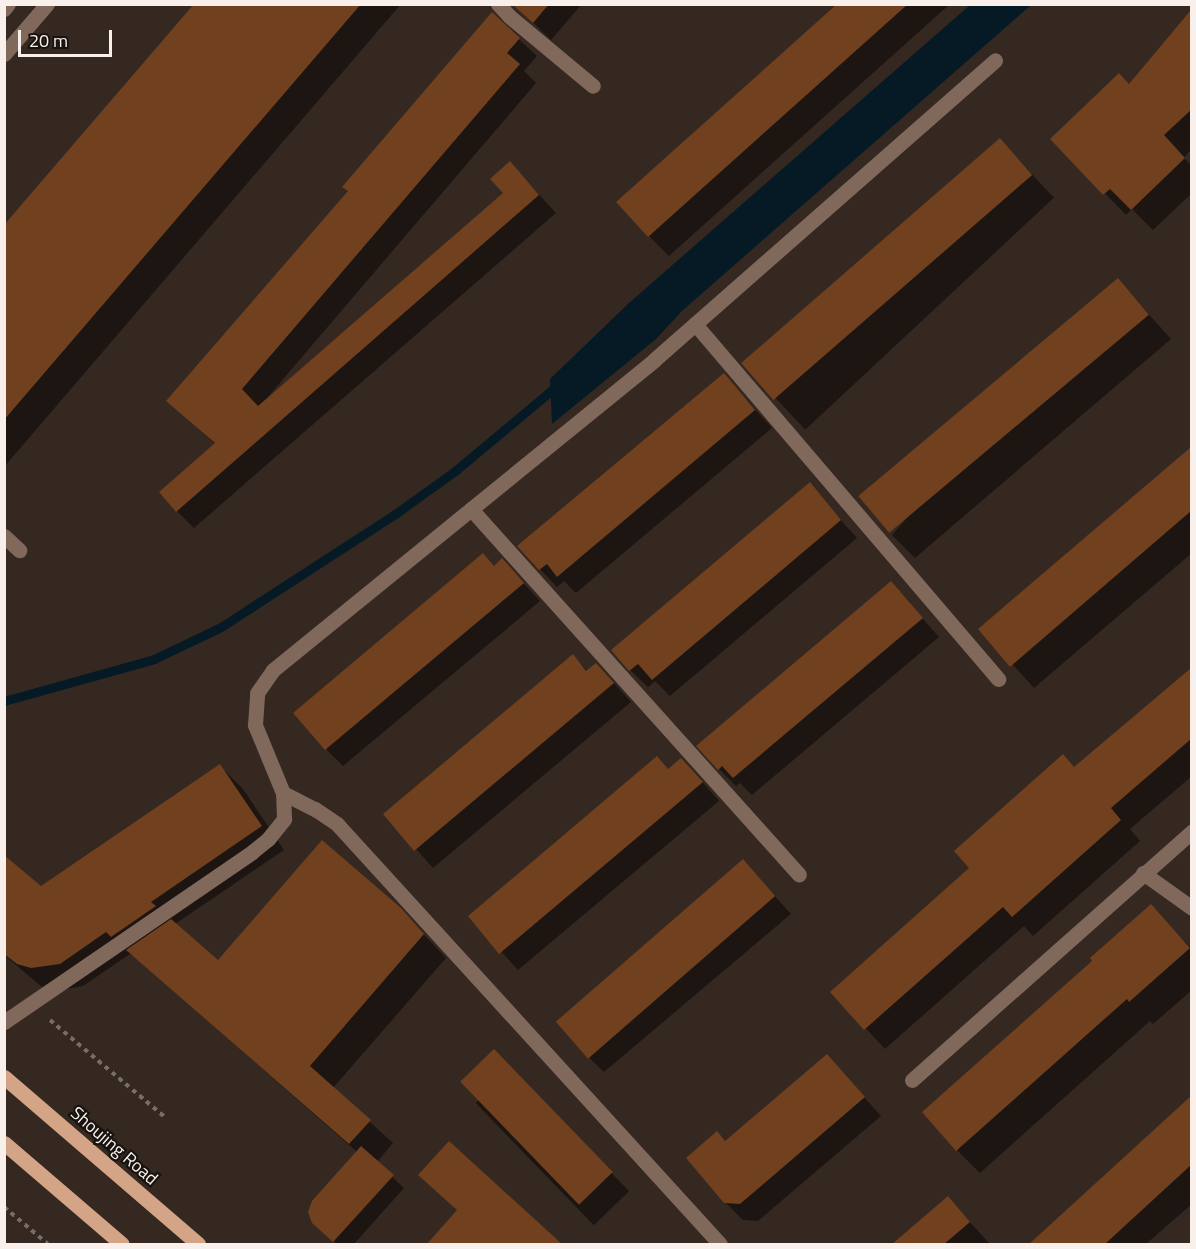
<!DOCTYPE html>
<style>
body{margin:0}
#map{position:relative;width:1196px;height:1249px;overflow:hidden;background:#352821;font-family:"Titillium Web",sans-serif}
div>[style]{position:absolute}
.water>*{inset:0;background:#051a24}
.shadow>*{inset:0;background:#0007;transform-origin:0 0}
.stream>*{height:9px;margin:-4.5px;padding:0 4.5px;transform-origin:4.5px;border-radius:4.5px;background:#051a24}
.building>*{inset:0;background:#71401f;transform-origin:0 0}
.path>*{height:4px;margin-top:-2px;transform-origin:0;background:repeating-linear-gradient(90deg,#796d67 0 4.5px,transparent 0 9px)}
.minor>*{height:15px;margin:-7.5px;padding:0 7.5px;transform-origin:7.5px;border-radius:7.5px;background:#80685a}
.major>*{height:15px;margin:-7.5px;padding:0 7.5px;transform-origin:7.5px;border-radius:7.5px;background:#d4a487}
span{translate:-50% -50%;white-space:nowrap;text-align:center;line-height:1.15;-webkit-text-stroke:4.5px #18130f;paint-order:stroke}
.street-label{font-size:18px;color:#f9f0eb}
.frame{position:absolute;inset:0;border:6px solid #f9f0eb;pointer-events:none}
.scale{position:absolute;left:18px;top:30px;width:94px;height:27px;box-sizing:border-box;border:3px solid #f9f0eb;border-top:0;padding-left:8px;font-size:18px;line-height:21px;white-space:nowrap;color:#f9f0eb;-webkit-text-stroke:4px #18130f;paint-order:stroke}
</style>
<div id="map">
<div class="water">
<i style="clip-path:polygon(970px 5px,1031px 5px,682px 311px,656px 339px,552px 424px,550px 379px,629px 303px)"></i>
</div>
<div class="shadow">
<i style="clip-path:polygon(197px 4px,401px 4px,4px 467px,4px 227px)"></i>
<i style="clip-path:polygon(514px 4px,582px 4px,551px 40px)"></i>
<i style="clip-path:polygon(838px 4px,950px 4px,669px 256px,649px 236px)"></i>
<i style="clip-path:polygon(1192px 12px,1192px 148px,1184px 158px,1192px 166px,1192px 193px,1153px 230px,1132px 209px,1126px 215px,1052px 139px,1130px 86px)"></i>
<i style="clip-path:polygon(499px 21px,537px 56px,524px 71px,536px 83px,267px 398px,505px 193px,510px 163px,556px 213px,194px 528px,177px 511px,216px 445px,169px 401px)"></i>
<i style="left:1000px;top:140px;width:79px;height:340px;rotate:47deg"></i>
<i style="clip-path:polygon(1118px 280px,1171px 339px,915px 558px,892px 535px)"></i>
<i style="clip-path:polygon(724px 375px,772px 428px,576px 593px,564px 581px,557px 587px,540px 569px)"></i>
<i style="clip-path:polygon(1192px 449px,1192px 553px,1034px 688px,980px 629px)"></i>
<i style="clip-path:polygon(809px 485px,857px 538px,670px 696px,655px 681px,648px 687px,630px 670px)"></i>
<i style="clip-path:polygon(483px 555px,495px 567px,502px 560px,540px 601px,343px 766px,326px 749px)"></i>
<i style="clip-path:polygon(891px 583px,939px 637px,752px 795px,740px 783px,736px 786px,719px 769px)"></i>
<i style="clip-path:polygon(573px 656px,588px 672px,613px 682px,631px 702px,433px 868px,385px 814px)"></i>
<i style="clip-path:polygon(1192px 669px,1192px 776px,1130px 829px,1140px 841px,1033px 936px,1024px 926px,885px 1049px,832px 992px,971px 868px,1075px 769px)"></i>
<i style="clip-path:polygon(220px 766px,243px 789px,284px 850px,175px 924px,218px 962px,400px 909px,446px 958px,333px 1088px,393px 1143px,377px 1162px,404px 1188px,354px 1244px,337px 1244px,325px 1234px,357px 1152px,136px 958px,130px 954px,83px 986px,55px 991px,42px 987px,4px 955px,4px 857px,40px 888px)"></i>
<i style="clip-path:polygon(669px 770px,699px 778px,719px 801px,518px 970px,470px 917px)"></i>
<i style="clip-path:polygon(743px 861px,791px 914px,604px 1072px,586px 1055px)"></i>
<i style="clip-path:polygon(1151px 906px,1192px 949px,1192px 990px,1153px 1024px,1150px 1021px,980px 1173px,957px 1150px,1094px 961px)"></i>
<i style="clip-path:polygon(827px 1056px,881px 1116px,758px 1221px,743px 1220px,725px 1202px,726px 1142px)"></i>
<i style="left:511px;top:1069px;width:170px;height:49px;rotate:46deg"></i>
<i style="clip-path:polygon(1192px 1098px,1192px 1204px,1146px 1244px,1030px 1244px)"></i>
<i style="clip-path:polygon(948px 1198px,989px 1243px,893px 1244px)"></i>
</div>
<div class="stream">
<i style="left:4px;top:701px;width:156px;rotate:-15.6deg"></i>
<i style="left:154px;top:659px;width:74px;rotate:-25.5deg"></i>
<i style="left:221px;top:627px;width:207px;rotate:-33deg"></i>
<i style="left:395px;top:514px;width:74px;rotate:-35.6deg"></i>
<i style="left:455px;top:471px;width:134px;rotate:-39.9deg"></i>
</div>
<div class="building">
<i style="clip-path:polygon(194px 4px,361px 4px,4px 420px,4px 225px)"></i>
<i style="clip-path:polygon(512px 4px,549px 4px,533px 23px)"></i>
<i style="clip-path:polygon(837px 4px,908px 4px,648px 237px,616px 202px)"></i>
<i style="clip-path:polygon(1191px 10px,1191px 110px,1164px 135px,1185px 158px,1131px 210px,1110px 189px,1103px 195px,1050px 139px,1119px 73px,1129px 84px)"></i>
<i style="clip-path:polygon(492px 12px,520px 38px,507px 53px,520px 64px,242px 389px,258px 406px,503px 193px,490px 179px,510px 161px,539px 195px,176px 512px,159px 492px,215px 443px,166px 401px,348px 191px,342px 187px)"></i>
<i style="left:1000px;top:138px;width:49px;height:343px;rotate:49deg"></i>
<i style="left:1118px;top:278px;width:48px;height:339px;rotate:50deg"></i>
<i style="clip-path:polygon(724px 373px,755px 410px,557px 577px,547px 564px,539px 570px,517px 546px)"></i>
<i style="clip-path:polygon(1191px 447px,1191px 511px,1010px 667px,978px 629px)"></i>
<i style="clip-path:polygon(810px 482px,841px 520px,652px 680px,638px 664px,629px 671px,611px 650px)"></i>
<i style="clip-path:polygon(483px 553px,494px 566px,502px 558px,524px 583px,325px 750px,293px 713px)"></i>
<i style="clip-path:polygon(891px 581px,923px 618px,733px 778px,722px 766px,718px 770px,696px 746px)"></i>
<i style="clip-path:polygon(573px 654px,586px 671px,596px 663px,614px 683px,414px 851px,383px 814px)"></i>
<i style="clip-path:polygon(1191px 668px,1191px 739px,1111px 808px,1121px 820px,1012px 917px,1003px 907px,864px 1030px,830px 992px,969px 868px,954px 851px,1063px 754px,1074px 767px)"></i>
<i style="clip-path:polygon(657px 756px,668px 769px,681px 758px,703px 782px,499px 954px,468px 916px)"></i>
<i style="clip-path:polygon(220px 764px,262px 826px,151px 902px,156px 906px,111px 937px,106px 932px,60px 964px,31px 968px,17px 964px,4px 954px,4px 855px,41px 886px)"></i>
<i style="clip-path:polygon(322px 840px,401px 908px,424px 934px,310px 1066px,371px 1120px,349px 1144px,126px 950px,171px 919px,218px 960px)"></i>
<i style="left:743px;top:859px;width:49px;height:248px;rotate:49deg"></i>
<i style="clip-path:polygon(1151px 904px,1190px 948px,1129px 1002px,1127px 999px,956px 1151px,922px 1112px,1092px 961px,1090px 958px)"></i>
<i style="left:494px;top:1049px;width:171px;height:47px;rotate:46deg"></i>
<i style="clip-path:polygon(827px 1054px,865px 1097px,740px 1204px,724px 1203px,686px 1158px,717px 1131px,725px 1141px)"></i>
<i style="clip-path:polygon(1191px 1096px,1191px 1165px,1104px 1245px,1028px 1245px)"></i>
<i style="clip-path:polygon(449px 1141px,563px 1245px,426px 1245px,457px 1210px,418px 1175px)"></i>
<i style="clip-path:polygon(361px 1146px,394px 1175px,333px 1242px,312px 1223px,308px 1212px,312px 1201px)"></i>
<i style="clip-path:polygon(948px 1196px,970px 1222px,943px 1245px,891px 1245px)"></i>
</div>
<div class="path">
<i style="left:50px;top:1020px;width:152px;rotate:40.2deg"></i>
<i style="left:4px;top:1207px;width:57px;rotate:40.1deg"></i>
</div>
<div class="minor">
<i style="left:498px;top:4px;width:16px;rotate:47deg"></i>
<i style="left:509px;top:16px;width:109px;rotate:39.8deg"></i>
<i style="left:4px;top:9px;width:6px;rotate:-51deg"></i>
<i style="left:4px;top:54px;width:66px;rotate:-49.3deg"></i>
<i style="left:695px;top:324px;width:467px;rotate:49.5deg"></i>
<i style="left:471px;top:509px;width:491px;rotate:48.1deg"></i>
<i style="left:4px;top:536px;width:21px;rotate:43deg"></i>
<i style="left:283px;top:793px;width:36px;rotate:27deg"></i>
<i style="left:315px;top:809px;width:27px;rotate:34deg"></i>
<i style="left:337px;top:824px;width:568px;rotate:47.64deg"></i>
<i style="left:1143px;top:873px;width:60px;rotate:35.5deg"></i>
<i style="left:4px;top:1022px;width:301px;rotate:-34.4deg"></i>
<i style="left:252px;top:852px;width:21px;rotate:-39deg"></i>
<i style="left:268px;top:839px;width:26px;rotate:-51deg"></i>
<i style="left:284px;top:819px;width:26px;rotate:-92deg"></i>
<i style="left:283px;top:793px;width:74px;rotate:-112.4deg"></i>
<i style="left:255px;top:725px;width:32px;rotate:-86deg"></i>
<i style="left:257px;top:693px;width:28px;rotate:-55deg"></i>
<i style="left:273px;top:670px;width:491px;rotate:-39.1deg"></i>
<i style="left:654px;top:360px;width:454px;rotate:-41.3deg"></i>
<i style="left:912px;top:1080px;width:375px;rotate:-41.6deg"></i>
</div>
<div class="major">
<i style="left:4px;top:1077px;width:256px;rotate:40.7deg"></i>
<i style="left:4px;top:1143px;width:155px;rotate:40.6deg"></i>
</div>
<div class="street-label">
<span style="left:114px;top:1146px;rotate:41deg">Shoujing Road</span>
</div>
<div class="frame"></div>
<div class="scale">20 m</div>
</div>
